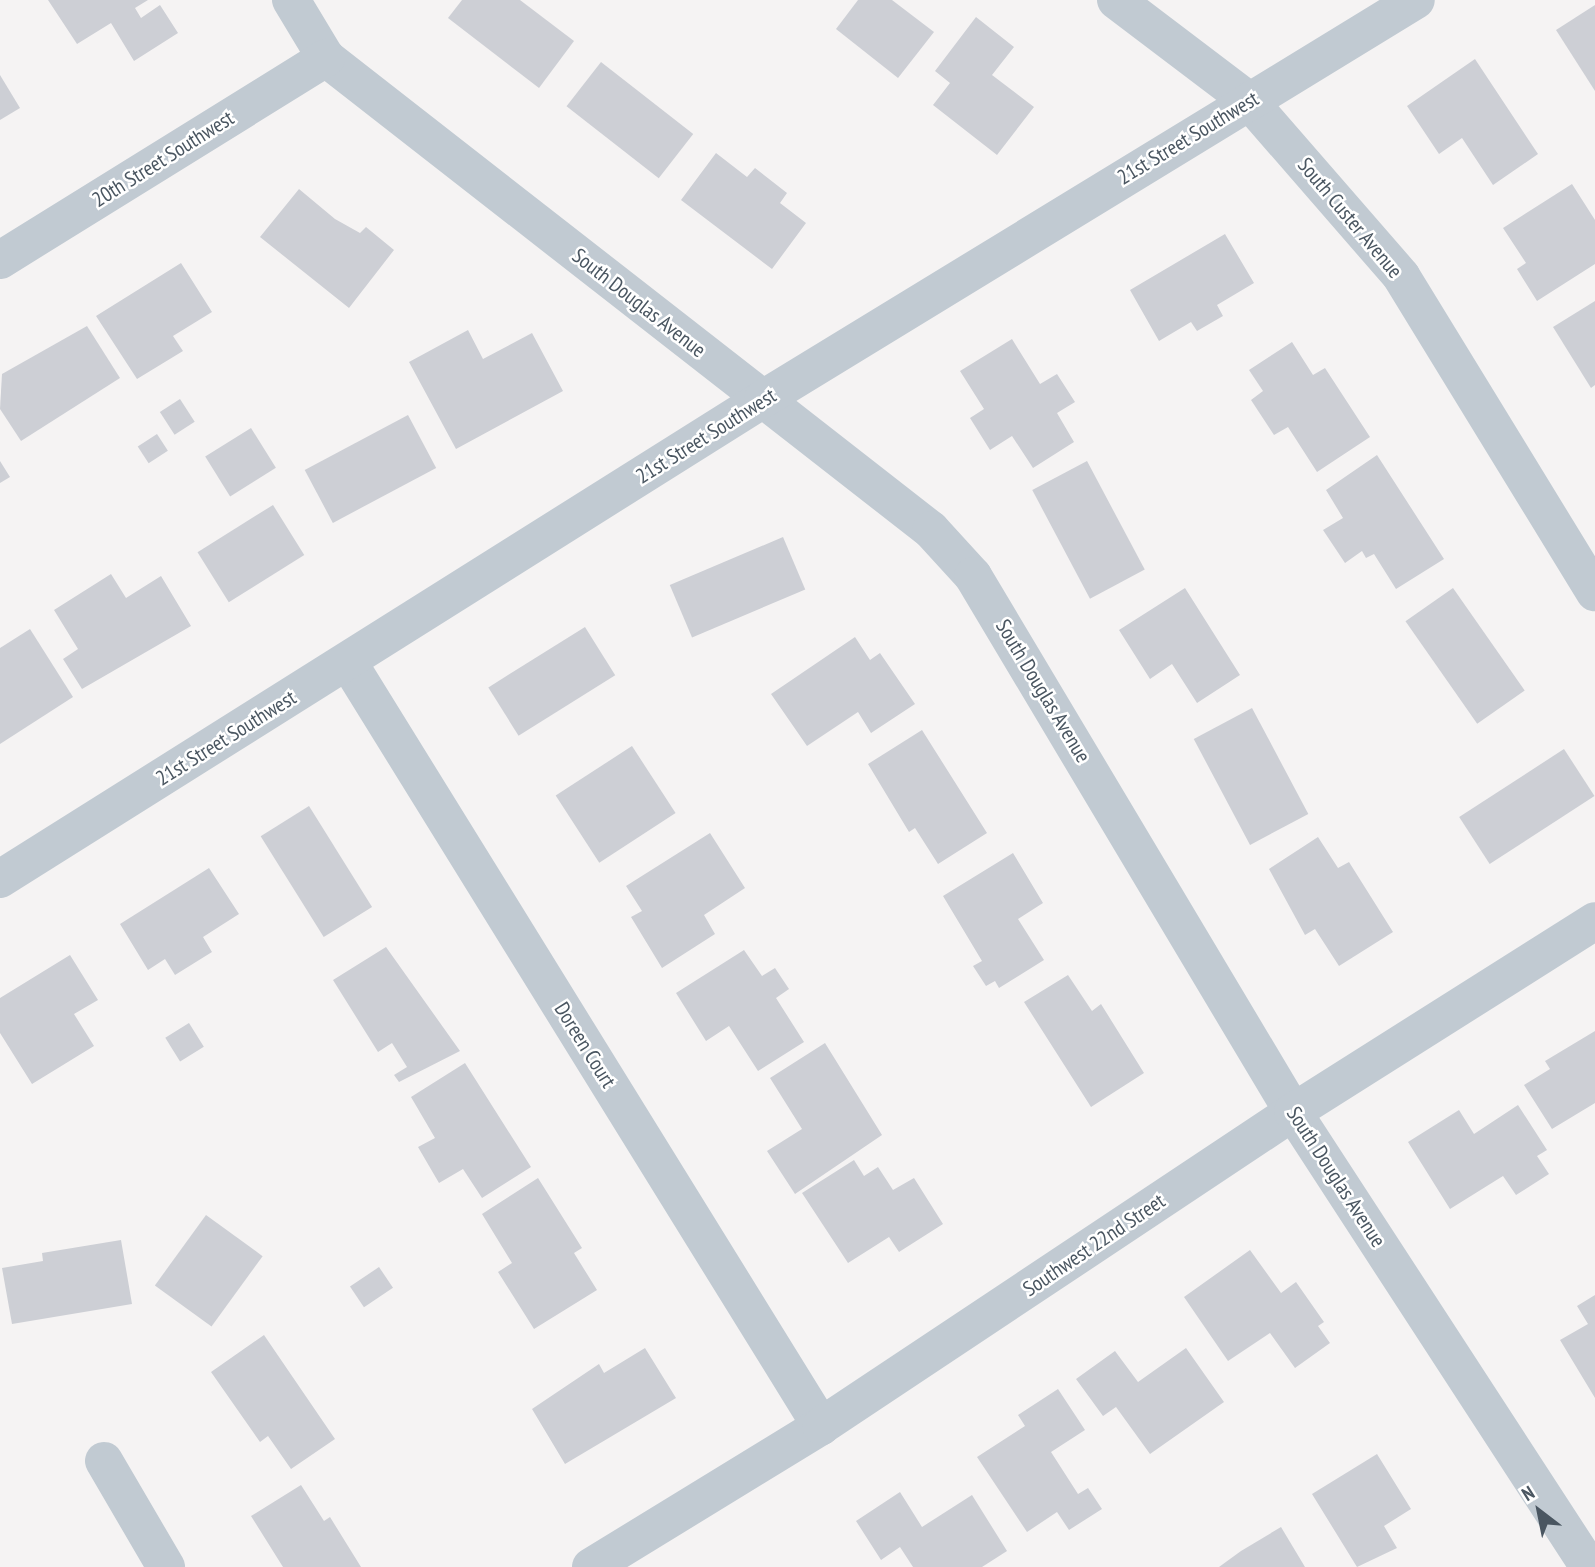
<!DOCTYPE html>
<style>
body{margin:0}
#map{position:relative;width:1595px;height:1567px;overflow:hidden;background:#f5f3f3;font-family:"PT Sans Narrow",sans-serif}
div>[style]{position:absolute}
.building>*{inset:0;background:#cdcfd5;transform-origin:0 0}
.minor>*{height:38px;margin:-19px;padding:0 19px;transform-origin:19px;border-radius:19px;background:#c1cad2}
span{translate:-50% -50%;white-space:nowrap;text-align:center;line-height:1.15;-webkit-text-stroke:5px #fff;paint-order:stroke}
.street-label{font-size:21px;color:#4a5661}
.north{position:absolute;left:1504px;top:1476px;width:70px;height:70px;-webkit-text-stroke:5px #fff;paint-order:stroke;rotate:328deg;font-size:19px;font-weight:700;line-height:28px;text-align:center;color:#4a5661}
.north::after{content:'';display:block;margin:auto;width:24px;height:32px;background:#4a5661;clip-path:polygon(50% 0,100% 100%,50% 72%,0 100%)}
</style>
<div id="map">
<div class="building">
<i style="clip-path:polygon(48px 0,148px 0,135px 8px,141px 18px,160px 5px,178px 33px,134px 61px,111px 23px,77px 44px)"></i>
<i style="clip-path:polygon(462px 0,520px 0,574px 41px,539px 88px,448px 18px)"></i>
<i style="clip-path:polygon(858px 0,892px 0,934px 32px,898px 78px,836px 29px)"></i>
<i style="clip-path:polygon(1595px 5px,1595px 91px,1556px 30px)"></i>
<i style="clip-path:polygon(976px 17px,1014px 47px,992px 75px,1034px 107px,997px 155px,933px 105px,950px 83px,935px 71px)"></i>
<i style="clip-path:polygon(1475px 59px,1538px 154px,1493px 185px,1462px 138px,1439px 154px,1407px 106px)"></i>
<i style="left:601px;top:62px;width:117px;height:56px;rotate:38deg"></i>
<i style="clip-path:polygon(0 75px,20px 108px,0 120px)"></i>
<i style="clip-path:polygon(716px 153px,747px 177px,755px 168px,787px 193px,780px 203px,806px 223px,772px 269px,681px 200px)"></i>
<i style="clip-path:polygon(1572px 184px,1595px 220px,1595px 264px,1537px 301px,1517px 269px,1526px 263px,1503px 228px)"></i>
<i style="clip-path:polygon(299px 189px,335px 219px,360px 233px,366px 227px,394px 250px,349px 308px,260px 237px)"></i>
<i style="clip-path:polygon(1225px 234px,1254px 283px,1217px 305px,1223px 316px,1197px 331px,1191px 322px,1159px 341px,1130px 290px)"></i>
<i style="clip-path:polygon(181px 263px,212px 312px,173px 336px,183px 351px,137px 379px,96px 316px)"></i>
<i style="clip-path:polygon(1595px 301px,1595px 385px,1591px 388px,1553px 327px)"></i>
<i style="clip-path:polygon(87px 326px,120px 378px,21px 441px,0 409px,2px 374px)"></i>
<i style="clip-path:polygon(468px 330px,483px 359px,532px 333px,563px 391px,456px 449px,409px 362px)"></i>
<i style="clip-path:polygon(1012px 339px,1040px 384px,1057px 374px,1075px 402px,1057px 413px,1074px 442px,1033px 468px,1012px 436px,990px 450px,970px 418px,984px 409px,960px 371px)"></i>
<i style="clip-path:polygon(1292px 342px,1313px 375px,1325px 368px,1370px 437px,1317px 472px,1288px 427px,1274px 435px,1251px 400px,1263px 391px,1249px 370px)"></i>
<i style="left:180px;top:399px;width:27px;height:24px;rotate:57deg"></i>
<i style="left:408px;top:415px;width:60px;height:117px;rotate:62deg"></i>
<i style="left:251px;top:428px;width:47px;height:54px;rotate:58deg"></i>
<i style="left:157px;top:434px;width:20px;height:23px;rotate:57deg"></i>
<i style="clip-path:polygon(1377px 455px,1444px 559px,1396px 589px,1374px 554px,1366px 558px,1362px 551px,1345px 563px,1323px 530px,1343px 518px,1326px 490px)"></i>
<i style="clip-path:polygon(0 461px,10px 477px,0 483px)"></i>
<i style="left:1087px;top:461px;width:123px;height:62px;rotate:62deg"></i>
<i style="left:273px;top:505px;width:59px;height:89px;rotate:58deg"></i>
<i style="left:783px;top:537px;width:57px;height:123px;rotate:67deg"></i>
<i style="clip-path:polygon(111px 574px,126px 598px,161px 576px,191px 626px,82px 689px,63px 659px,78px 649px,54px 610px)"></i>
<i style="clip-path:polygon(1185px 588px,1240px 675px,1197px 703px,1172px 664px,1150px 679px,1119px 630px)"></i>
<i style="left:1453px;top:588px;width:125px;height:58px;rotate:55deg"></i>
<i style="left:585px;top:627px;width:57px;height:114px;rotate:58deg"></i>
<i style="clip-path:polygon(30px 629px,73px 697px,0 744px,0 648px)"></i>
<i style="clip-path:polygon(855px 637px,870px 660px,880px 653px,915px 704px,871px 733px,858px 712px,807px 746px,771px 694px)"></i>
<i style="left:1252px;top:708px;width:120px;height:66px;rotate:62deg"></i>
<i style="clip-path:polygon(922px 730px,987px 833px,938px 864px,915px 828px,909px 832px,868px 764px)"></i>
<i style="left:632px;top:746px;width:80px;height:91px;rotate:57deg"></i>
<i style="left:1564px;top:749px;width:56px;height:125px;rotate:57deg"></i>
<i style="left:309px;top:806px;width:119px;height:57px;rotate:58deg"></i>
<i style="clip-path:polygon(710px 833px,745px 888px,704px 915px,715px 934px,662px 968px,631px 917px,642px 911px,626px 886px)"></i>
<i style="clip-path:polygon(1318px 837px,1338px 868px,1349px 862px,1393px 932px,1339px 966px,1315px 929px,1305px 935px,1269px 869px)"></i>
<i style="clip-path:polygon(1013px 853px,1043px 903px,1018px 919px,1044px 960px,999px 988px,995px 981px,986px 986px,973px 966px,982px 961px,943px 896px)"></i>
<i style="clip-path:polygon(209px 868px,239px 914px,203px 937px,212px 952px,175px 975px,165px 959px,148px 970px,120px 924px)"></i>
<i style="clip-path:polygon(386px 947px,460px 1051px,399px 1082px,394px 1075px,407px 1067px,392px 1043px,378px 1052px,333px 980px)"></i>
<i style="clip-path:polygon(744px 950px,762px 976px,775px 968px,789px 989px,776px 998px,804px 1042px,758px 1071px,729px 1026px,706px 1041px,676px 993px)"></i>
<i style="clip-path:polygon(70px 955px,98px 1000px,74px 1014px,94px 1046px,32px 1084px,0 1033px,0 998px)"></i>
<i style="clip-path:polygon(1068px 975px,1092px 1011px,1101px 1004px,1144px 1073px,1091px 1107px,1024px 1002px)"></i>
<i style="left:189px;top:1023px;width:28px;height:28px;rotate:58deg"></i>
<i style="clip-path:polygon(1595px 1031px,1595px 1103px,1552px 1129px,1524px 1085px,1550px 1069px,1545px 1061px)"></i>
<i style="clip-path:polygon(825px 1043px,882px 1135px,795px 1194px,767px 1151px,802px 1129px,770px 1078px)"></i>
<i style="clip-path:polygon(465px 1063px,531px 1167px,482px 1198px,463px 1169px,439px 1183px,418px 1147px,435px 1138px,411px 1097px)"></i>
<i style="clip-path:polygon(1518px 1105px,1547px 1150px,1537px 1156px,1549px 1174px,1516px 1195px,1503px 1176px,1450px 1209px,1408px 1142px,1459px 1110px,1474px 1134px)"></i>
<i style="clip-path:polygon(854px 1160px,864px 1176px,878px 1167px,893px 1190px,914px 1178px,943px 1224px,899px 1252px,889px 1237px,848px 1263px,802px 1193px)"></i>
<i style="clip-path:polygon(538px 1178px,582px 1248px,574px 1253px,597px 1290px,534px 1329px,498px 1272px,512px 1263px,482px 1214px)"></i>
<i style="left:206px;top:1215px;width:70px;height:87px;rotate:36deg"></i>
<i style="clip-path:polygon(121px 1240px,132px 1304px,12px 1324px,2px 1268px,43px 1261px,42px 1253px)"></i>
<i style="clip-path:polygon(1250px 1250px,1281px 1293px,1296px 1282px,1324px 1322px,1318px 1326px,1330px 1343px,1295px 1368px,1270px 1333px,1228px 1361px,1184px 1297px)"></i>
<i style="left:379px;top:1267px;width:25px;height:35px;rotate:56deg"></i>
<i style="clip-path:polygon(1595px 1295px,1595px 1398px,1560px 1340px,1588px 1324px,1577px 1306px)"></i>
<i style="clip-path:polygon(264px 1335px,335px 1439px,291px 1469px,268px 1436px,260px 1442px,211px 1372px)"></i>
<i style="clip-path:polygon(645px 1348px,676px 1398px,565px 1464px,532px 1409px,599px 1364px,604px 1373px)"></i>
<i style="clip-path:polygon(1186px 1348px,1224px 1402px,1150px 1454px,1116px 1407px,1103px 1416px,1076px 1379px,1115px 1351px,1138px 1382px)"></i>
<i style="clip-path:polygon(1058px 1389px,1085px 1430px,1051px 1452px,1078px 1494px,1088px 1488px,1102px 1509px,1069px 1530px,1057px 1512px,1027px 1532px,977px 1457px,1025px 1426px,1018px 1415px)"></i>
<i style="clip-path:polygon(1377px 1454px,1411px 1509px,1384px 1526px,1397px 1548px,1357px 1567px,1312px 1494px)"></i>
<i style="clip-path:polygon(301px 1485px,324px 1521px,330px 1517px,361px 1567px,283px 1567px,251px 1516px)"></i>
<i style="clip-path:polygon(900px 1492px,922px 1527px,972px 1495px,1007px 1551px,982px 1567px,913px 1567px,900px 1547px,881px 1560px,856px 1521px)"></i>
<i style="clip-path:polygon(1281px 1527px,1305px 1567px,1219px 1567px,1241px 1551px)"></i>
</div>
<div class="minor">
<i style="left:291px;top:0;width:68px;rotate:58.9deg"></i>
<i style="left:326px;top:58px;width:767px;rotate:37.96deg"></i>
<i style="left:931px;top:530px;width:62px;rotate:47.6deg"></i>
<i style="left:973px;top:576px;width:624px;rotate:59.16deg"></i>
<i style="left:1293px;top:1112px;width:543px;rotate:56.95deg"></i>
<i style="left:1116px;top:0;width:167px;rotate:37.2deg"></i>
<i style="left:1249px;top:101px;width:232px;rotate:49deg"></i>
<i style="left:1401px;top:276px;width:371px;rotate:58.5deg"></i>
<i style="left:0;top:260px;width:384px;rotate:-31.8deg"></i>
<i style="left:348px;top:662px;width:899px;rotate:58.24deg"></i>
<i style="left:0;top:879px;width:901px;rotate:-32.17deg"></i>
<i style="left:763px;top:399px;width:765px;rotate:-31.43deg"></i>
<i style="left:104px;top:1461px;width:123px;rotate:59.7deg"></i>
<i style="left:591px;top:1567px;width:270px;rotate:-31.5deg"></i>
<i style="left:821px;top:1426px;width:567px;rotate:-33.63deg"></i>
<i style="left:1293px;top:1112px;width:357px;rotate:-32.3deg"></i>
</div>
<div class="street-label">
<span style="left:1188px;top:138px;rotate:-31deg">21st Street Southwest</span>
<span style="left:163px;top:159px;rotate:-32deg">20th Street Southwest</span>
<span style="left:1350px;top:218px;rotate:50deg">South Custer Avenue</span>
<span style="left:639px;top:303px;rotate:38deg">South Douglas Avenue</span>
<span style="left:706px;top:436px;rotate:-32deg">21st Street Southwest</span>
<span style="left:1043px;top:691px;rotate:59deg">South Douglas Avenue</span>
<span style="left:226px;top:738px;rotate:-32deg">21st Street Southwest</span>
<span style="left:585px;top:1045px;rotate:58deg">Doreen Court</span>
<span style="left:1336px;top:1177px;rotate:57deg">South Douglas Avenue</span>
<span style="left:1094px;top:1245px;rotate:-34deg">Southwest 22nd Street</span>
</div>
<div class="north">N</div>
</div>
